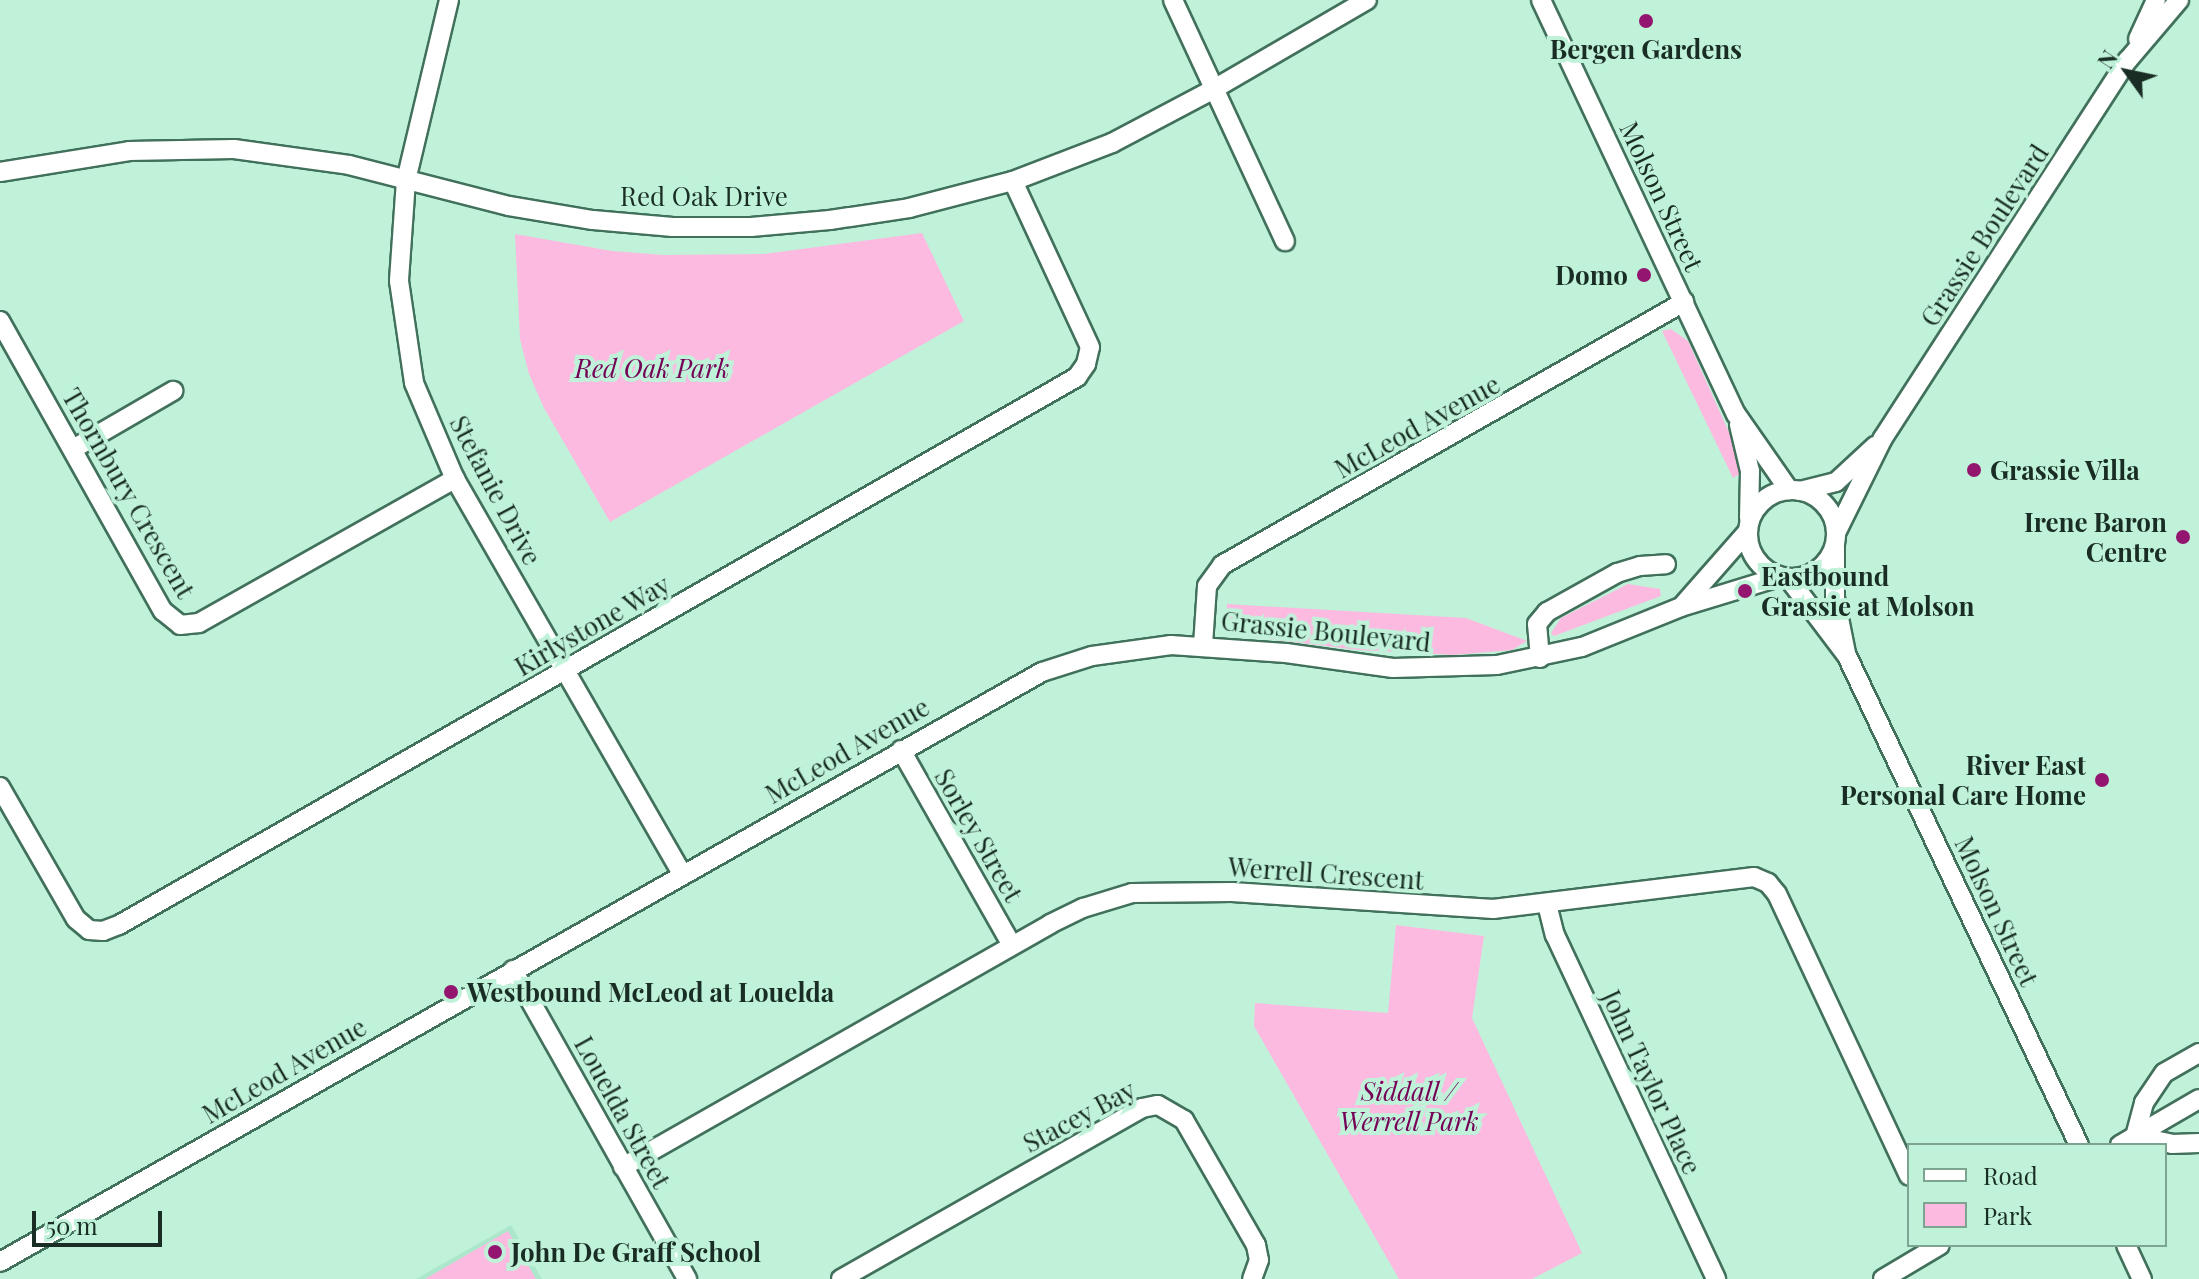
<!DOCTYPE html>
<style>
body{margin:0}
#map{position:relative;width:2199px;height:1279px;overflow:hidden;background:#bff2d9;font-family:"Playfair Display",serif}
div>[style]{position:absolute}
.built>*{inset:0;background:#ace7cb}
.green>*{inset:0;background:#fdbae1}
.roads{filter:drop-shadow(2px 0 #41705b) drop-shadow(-2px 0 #41705b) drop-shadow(0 2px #41705b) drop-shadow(0 -2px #41705b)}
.minor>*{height:18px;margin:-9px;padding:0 9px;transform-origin:9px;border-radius:9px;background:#fff}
.minor>.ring{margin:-9px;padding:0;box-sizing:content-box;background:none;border:18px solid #fff;border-radius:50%}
.dots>*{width:22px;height:22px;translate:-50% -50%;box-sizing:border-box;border:4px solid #bff2d9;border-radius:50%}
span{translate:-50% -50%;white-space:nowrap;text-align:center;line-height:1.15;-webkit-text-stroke:8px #bff2d9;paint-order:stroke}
.poi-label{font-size:26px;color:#192d24;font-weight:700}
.right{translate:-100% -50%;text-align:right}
.left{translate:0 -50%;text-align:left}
.street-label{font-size:26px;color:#192d24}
.park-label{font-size:26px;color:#750157;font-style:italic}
.legend{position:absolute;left:1907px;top:1143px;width:260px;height:104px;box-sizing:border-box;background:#bff2d9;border:2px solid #7da391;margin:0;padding:10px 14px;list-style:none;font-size:24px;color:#192d24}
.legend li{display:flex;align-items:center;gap:16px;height:40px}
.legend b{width:40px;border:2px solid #7da391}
.north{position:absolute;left:2087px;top:32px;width:80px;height:80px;-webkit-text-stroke:6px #bff2d9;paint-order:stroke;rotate:303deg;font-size:22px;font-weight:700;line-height:32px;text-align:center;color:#192d24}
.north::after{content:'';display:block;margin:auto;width:28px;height:36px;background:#192d24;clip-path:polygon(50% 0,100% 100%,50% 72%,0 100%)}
.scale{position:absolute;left:32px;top:1211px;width:130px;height:36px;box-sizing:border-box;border:4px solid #192d24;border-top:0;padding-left:10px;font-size:24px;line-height:28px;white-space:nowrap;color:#192d24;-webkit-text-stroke:6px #bff2d9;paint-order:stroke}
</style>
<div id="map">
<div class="built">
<i style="clip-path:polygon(511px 1225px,542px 1279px,416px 1279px)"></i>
</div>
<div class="green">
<i style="clip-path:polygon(922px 233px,964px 321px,610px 522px,544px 408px,529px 374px,520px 339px,515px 234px,612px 251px,663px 255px,764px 254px)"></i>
<i style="clip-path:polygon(1671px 329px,1688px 341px,1746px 470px,1733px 478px,1662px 331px)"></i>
<i style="clip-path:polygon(1628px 584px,1660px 589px,1661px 596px,1554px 636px,1551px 633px,1561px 618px)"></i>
<i style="clip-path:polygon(1227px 604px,1466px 618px,1527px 641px,1512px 650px,1454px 655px,1359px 650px,1236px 635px,1227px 628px)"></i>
<i style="clip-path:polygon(1396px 925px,1484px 936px,1472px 1018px,1582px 1253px,1532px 1279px,1399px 1279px,1254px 1026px,1255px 1003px,1388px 1013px)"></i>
<i style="clip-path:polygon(508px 1231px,536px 1279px,425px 1279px)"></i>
</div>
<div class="roads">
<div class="minor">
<i style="left:449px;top:0;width:185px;rotate:103.4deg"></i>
<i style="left:406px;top:180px;width:101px;rotate:94deg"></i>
<i style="left:399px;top:281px;width:103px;rotate:81.6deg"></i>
<i style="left:414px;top:383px;width:104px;rotate:66.9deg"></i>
<i style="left:455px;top:479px;width:456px;rotate:60.1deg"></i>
<i style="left:1173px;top:0;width:266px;rotate:65.1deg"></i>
<i style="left:1541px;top:0;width:458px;rotate:64.8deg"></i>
<i style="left:1736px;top:414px;width:93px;rotate:55.1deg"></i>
<i style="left:2138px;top:39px;width:43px;rotate:-65.2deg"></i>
<i style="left:0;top:172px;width:131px;rotate:-9.2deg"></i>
<i style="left:129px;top:151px;width:105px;rotate:-1.1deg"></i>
<i style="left:234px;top:149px;width:116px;rotate:7.9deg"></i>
<i style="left:349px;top:165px;width:165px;rotate:14.4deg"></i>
<i style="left:509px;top:206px;width:85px;rotate:9.5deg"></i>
<i style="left:593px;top:220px;width:80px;rotate:5deg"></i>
<i style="left:673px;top:227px;width:78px"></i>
<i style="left:751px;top:227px;width:79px;rotate:-5.1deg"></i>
<i style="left:830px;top:220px;width:80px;rotate:-8.6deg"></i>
<i style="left:909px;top:208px;width:107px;rotate:-14.6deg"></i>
<i style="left:1013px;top:181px;width:106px;rotate:-21deg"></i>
<i style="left:1112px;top:143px;width:115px;rotate:-27.9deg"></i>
<i style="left:1214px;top:89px;width:177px;rotate:-30.2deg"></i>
<i style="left:0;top:321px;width:333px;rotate:60.7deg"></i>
<i style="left:163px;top:611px;width:22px;rotate:39deg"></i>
<i style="left:180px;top:625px;width:19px;rotate:-6deg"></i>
<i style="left:199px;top:623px;width:294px;rotate:-29.4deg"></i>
<i style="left:1739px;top:425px;width:47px;rotate:76.6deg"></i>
<i style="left:1750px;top:471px;width:47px;rotate:91.2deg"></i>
<i style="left:73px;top:449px;width:116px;rotate:-30.1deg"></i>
<i class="ring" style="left:1748px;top:490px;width:70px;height:70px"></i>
<i style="left:1800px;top:491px;width:37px;rotate:-14deg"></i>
<i style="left:1836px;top:482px;width:53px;rotate:-42.7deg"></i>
<i style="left:1836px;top:533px;width:106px;rotate:-63.7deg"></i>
<i style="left:1883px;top:438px;width:450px;rotate:-57.1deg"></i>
<i style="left:2128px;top:60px;width:79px;rotate:-49.6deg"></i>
<i style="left:1835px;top:548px;width:50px;rotate:90deg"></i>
<i style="left:1835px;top:598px;width:56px;rotate:78.7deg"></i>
<i style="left:1789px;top:579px;width:96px;rotate:53deg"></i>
<i style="left:1847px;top:656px;width:541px;rotate:64.62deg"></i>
<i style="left:1683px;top:605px;width:98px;rotate:-48.7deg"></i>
<i style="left:1203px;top:645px;width:59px;rotate:-86.1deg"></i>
<i style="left:1207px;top:586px;width:26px;rotate:-54deg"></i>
<i style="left:1222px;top:565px;width:532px;rotate:-29.65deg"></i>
<i style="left:1540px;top:658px;width:34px;rotate:-95deg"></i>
<i style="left:1537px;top:624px;width:16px;rotate:-50deg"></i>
<i style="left:1547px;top:612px;width:80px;rotate:-29.1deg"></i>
<i style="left:1617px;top:573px;width:24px;rotate:-17deg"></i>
<i style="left:1640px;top:566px;width:26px;rotate:-4deg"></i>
<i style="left:901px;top:750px;width:224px;rotate:60.4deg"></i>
<i style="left:0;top:787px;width:152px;rotate:60.1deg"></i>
<i style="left:76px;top:919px;width:17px;rotate:40deg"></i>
<i style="left:89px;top:930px;width:14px;rotate:4deg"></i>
<i style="left:103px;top:931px;width:17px;rotate:-21deg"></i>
<i style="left:119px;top:925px;width:1104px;rotate:-29.77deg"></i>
<i style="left:1077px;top:377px;width:16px;rotate:-55deg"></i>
<i style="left:1086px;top:364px;width:17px;rotate:-77deg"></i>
<i style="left:1090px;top:347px;width:183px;rotate:-114.9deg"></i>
<i style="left:1547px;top:904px;width:32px;rotate:76deg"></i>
<i style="left:1555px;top:935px;width:380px;rotate:64.9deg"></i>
<i style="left:513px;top:970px;width:355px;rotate:60.6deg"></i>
<i style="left:2199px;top:1053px;width:40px;rotate:150.3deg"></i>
<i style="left:2164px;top:1073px;width:36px;rotate:124deg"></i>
<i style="left:2144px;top:1103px;width:34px;rotate:105deg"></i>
<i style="left:2135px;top:1136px;width:38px;rotate:12deg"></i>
<i style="left:2172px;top:1144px;width:27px;rotate:-2deg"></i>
<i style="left:2120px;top:1145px;width:91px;rotate:-30.2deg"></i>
<i style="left:623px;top:1167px;width:491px;rotate:-29.6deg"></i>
<i style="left:1050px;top:924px;width:37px;rotate:-26deg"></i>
<i style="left:1083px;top:908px;width:51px;rotate:-17deg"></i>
<i style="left:1132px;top:893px;width:100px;rotate:-0.6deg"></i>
<i style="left:1232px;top:892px;width:262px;rotate:3.7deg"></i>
<i style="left:1493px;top:909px;width:263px;rotate:-7deg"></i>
<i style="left:1754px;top:877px;width:15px;rotate:23deg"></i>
<i style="left:1768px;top:883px;width:14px;rotate:51deg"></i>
<i style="left:1777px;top:894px;width:311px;rotate:64.9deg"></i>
<i style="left:2126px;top:1245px;width:38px;rotate:65deg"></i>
<i style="left:0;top:1262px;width:1197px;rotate:-29.52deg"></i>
<i style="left:1042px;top:672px;width:52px;rotate:-17.7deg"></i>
<i style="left:1092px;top:656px;width:80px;rotate:-7.9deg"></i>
<i style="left:1171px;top:645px;width:115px;rotate:4deg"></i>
<i style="left:1286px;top:653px;width:108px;rotate:8deg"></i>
<i style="left:1393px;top:668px;width:104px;rotate:-1.7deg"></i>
<i style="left:1497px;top:665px;width:87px;rotate:-12deg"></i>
<i style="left:1582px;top:647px;width:107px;rotate:-22deg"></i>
<i style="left:1681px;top:607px;width:102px;rotate:-17deg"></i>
<i style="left:841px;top:1279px;width:346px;rotate:-29.6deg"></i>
<i style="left:1142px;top:1108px;width:16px;rotate:-11deg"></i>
<i style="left:1158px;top:1105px;width:30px;rotate:30deg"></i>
<i style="left:1184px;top:1120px;width:144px;rotate:60.1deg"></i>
<i style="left:1256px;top:1245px;width:15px;rotate:79deg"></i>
<i style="left:1259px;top:1260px;width:20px;rotate:110deg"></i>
<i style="left:1883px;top:1279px;width:66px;rotate:-30.8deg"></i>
</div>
</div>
<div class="dots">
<i style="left:1646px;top:21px;background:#94156f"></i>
<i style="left:1644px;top:275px;background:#94156f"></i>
<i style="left:1974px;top:470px;background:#94156f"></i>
<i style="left:2183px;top:537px;background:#94156f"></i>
<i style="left:1745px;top:591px;background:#94156f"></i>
<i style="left:2102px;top:780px;background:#94156f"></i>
<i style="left:451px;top:992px;background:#94156f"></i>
<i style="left:495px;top:1252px;background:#94156f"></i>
</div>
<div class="poi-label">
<span style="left:1646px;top:49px">Bergen Gardens</span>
<span class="right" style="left:1628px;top:275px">Domo</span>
<span class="left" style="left:1990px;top:470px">Grassie Villa</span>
<span class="right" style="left:2167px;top:537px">Irene Baron<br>Centre</span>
<span class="left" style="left:1761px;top:591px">Eastbound<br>Grassie at Molson</span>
<span class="right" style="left:2086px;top:780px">River East<br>Personal Care Home</span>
<span class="left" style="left:467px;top:992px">Westbound McLeod at Louelda</span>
<span class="left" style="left:511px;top:1252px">John De Graff School</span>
</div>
<div class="street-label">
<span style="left:704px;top:196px">Red Oak Drive</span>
<span style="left:1662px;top:196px;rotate:65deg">Molson Street</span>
<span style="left:1984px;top:235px;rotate:-57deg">Grassie Boulevard</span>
<span style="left:1417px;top:426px;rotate:-29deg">McLeod Avenue</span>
<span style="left:496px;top:490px;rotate:62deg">Stefanie Drive</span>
<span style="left:129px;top:493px;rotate:60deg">Thornbury Crescent</span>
<span style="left:592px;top:625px;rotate:-30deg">Kirlystone Way</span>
<span style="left:1326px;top:631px;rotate:6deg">Grassie Boulevard</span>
<span style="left:847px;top:750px;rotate:-30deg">McLeod Avenue</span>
<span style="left:979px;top:835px;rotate:60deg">Sorley Street</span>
<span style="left:1326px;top:873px;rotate:4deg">Werrell Crescent</span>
<span style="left:1997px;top:911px;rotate:65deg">Molson Street</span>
<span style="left:284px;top:1070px;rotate:-30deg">McLeod Avenue</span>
<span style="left:1652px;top:1082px;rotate:65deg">John Taylor Place</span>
<span style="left:623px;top:1112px;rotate:61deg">Louelda Street</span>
<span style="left:1079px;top:1116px;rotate:-28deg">Stacey Bay</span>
</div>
<div class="park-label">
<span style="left:652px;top:368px">Red Oak Park</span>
<span style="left:1409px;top:1106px">Siddall /<br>Werrell Park</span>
</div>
<ul class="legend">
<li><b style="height:10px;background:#fff"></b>Road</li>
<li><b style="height:22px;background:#fdbae1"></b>Park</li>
</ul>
<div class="north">N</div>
<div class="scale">50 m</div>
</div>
